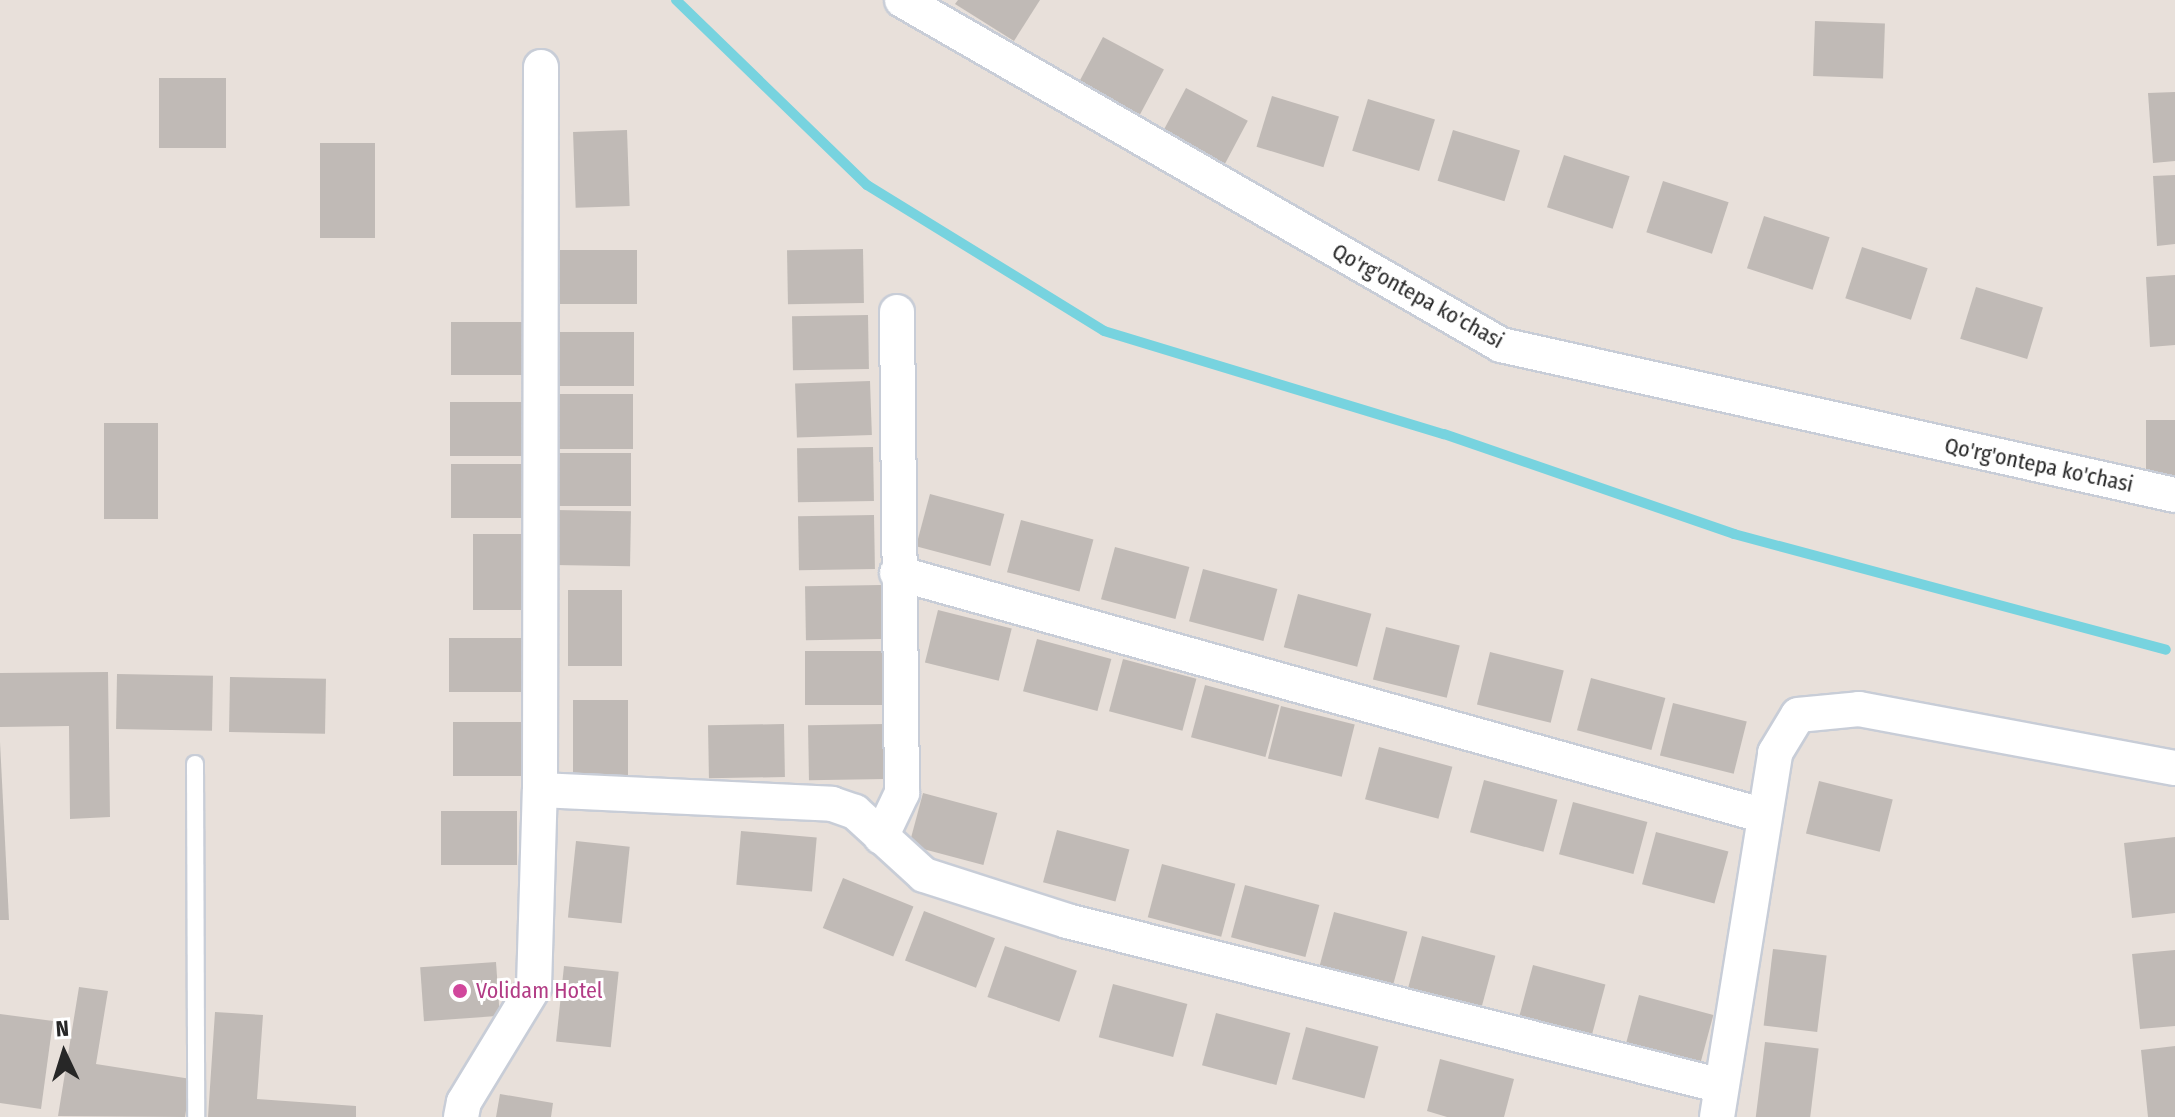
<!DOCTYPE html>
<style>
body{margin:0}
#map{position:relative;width:2175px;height:1117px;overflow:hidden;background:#e8e0da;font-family:"Fira Sans Condensed",sans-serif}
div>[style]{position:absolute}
.stream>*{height:10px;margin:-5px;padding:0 5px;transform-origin:5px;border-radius:5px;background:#77d3df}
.building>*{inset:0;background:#c0bab6;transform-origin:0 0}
.roads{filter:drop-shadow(2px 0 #c8cdd7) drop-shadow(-2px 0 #c8cdd7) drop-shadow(0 2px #c8cdd7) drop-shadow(0 -2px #c8cdd7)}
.service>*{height:16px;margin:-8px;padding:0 8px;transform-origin:8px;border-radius:8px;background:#fff}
.minor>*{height:34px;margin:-17px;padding:0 17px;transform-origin:17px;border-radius:17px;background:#fff}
.dots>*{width:22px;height:22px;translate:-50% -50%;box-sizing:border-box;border:4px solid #fff;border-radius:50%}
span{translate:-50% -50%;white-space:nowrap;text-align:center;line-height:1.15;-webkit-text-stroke:6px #fff;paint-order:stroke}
.street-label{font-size:22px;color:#272727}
.hotel-label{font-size:22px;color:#b23c85}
.left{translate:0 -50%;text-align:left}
.north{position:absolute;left:24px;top:1013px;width:80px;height:80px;-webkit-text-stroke:6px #fff;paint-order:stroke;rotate:356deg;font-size:22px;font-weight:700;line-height:32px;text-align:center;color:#272727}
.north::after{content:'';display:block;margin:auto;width:28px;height:36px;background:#272727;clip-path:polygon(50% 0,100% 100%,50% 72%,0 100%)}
</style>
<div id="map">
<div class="stream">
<i style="left:676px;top:0;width:266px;rotate:44.1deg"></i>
<i style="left:867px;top:185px;width:278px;rotate:31.6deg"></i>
<i style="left:1104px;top:331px;width:355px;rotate:16.9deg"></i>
<i style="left:1444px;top:434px;width:307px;rotate:19deg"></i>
<i style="left:1734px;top:534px;width:447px;rotate:15deg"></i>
</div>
<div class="building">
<i style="clip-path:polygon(958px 0,1040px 0,1014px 41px,955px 4px)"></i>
<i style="left:1815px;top:21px;width:70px;height:55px;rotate:2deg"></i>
<i style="left:1103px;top:37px;width:69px;height:55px;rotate:28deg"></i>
<i style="left:159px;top:78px;width:67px;height:70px"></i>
<i style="left:1186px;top:88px;width:70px;height:54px;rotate:28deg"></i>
<i style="clip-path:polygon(2175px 92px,2175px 161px,2153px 163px,2148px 93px)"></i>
<i style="left:1272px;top:96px;width:70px;height:53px;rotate:17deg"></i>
<i style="left:1368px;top:99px;width:70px;height:54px;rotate:17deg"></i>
<i style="left:627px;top:130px;width:76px;height:54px;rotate:88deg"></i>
<i style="left:1453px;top:130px;width:70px;height:53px;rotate:17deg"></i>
<i style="left:375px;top:143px;width:95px;height:55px;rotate:90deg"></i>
<i style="left:1564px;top:155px;width:69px;height:55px;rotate:18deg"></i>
<i style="clip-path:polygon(2175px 175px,2175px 244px,2157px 246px,2153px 176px)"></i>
<i style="left:1663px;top:181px;width:69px;height:54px;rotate:18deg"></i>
<i style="left:1764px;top:216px;width:69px;height:55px;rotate:18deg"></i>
<i style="left:1862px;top:247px;width:69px;height:54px;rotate:18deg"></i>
<i style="left:863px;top:249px;width:54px;height:76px;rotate:89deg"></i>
<i style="left:560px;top:250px;width:77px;height:54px"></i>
<i style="clip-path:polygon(2175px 275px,2175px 345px,2150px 347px,2146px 277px)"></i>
<i style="left:1976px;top:287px;width:70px;height:54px;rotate:17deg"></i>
<i style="left:868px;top:315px;width:54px;height:76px;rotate:89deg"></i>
<i style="left:451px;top:322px;width:76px;height:53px"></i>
<i style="left:558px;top:332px;width:76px;height:54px"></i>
<i style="left:870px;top:381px;width:54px;height:75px;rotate:88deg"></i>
<i style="left:556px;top:394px;width:77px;height:55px"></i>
<i style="left:450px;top:402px;width:77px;height:54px"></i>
<i style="left:2146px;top:420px;width:29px;height:55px"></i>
<i style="left:104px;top:423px;width:54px;height:96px"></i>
<i style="left:873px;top:447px;width:54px;height:76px;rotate:89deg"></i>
<i style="left:555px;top:453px;width:76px;height:53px"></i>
<i style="left:451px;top:464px;width:76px;height:54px"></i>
<i style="left:930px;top:494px;width:77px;height:54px;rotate:15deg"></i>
<i style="left:555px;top:510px;width:76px;height:55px;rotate:1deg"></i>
<i style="left:874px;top:515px;width:54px;height:76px;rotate:89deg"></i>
<i style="left:1021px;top:520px;width:75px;height:54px;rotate:15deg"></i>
<i style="left:473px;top:534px;width:54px;height:76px"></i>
<i style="left:1115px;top:547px;width:77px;height:54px;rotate:15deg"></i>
<i style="left:1203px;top:569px;width:77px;height:54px;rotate:15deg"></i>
<i style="left:881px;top:585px;width:54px;height:76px;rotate:89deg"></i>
<i style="left:568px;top:590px;width:54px;height:76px"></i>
<i style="left:1298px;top:594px;width:76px;height:55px;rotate:15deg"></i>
<i style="left:938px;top:610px;width:76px;height:54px;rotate:14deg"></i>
<i style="left:1386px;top:627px;width:76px;height:54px;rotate:14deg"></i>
<i style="left:449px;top:638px;width:76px;height:54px"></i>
<i style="left:1037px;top:639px;width:77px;height:54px;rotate:15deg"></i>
<i style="left:882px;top:651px;width:54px;height:77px;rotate:90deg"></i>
<i style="left:1490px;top:652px;width:76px;height:54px;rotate:14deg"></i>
<i style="left:1123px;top:659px;width:76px;height:54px;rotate:15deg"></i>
<i style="clip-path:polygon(108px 672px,110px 817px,70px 819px,69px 726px,0 727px,0 673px)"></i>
<i style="left:117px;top:674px;width:96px;height:55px;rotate:1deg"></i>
<i style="left:230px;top:677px;width:96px;height:55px;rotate:1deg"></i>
<i style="left:1591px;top:678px;width:77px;height:54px;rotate:15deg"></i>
<i style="left:1205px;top:685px;width:77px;height:54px;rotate:15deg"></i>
<i style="left:573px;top:700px;width:55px;height:76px"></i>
<i style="left:1673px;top:703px;width:76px;height:54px;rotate:14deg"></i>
<i style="left:1281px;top:706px;width:76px;height:54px;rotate:14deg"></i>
<i style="left:453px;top:722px;width:76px;height:54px"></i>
<i style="left:784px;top:724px;width:53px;height:76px;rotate:89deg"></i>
<i style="left:885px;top:724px;width:55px;height:77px;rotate:89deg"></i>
<i style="clip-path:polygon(0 742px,9px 920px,0 920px)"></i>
<i style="left:1379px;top:747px;width:76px;height:54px;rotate:15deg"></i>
<i style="left:1484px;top:780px;width:76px;height:54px;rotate:15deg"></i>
<i style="left:1819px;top:781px;width:76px;height:54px;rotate:14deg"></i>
<i style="left:923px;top:793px;width:77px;height:54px;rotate:15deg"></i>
<i style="left:1573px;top:802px;width:77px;height:54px;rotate:15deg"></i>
<i style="left:441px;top:811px;width:76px;height:54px"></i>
<i style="left:1057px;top:830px;width:75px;height:54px;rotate:15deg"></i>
<i style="left:741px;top:831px;width:76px;height:54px;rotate:5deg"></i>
<i style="left:1656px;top:832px;width:75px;height:54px;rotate:15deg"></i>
<i style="clip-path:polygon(2175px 837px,2175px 913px,2132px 918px,2124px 843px)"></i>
<i style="left:576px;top:841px;width:54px;height:77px;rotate:6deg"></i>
<i style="left:1162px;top:864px;width:76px;height:55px;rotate:15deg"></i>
<i style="left:843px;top:878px;width:76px;height:54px;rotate:22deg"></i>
<i style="left:1245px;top:885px;width:77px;height:54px;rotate:15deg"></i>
<i style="left:924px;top:911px;width:76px;height:53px;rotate:21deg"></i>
<i style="left:1334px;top:912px;width:76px;height:55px;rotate:15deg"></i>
<i style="left:1422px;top:936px;width:76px;height:55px;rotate:15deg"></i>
<i style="left:1005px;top:946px;width:76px;height:54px;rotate:19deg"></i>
<i style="left:1773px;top:949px;width:54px;height:77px;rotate:7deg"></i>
<i style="clip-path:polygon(2175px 950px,2175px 1026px,2140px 1029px,2132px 954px)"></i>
<i style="left:496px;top:962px;width:54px;height:76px;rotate:86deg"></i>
<i style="left:1533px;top:965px;width:75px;height:54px;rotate:15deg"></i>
<i style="left:564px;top:966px;width:55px;height:76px;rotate:6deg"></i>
<i style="left:1113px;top:984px;width:77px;height:55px;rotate:15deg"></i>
<i style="clip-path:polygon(79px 987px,108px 991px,96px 1064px,191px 1079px,185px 1117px,58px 1116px)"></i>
<i style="left:1639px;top:995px;width:77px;height:55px;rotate:15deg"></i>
<i style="clip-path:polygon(215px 1012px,263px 1015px,257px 1099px,356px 1106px,356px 1117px,208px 1117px)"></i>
<i style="left:1216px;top:1013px;width:77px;height:54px;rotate:15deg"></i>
<i style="clip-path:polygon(0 1014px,53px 1021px,41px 1109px,0 1103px)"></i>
<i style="left:1306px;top:1027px;width:75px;height:54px;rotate:15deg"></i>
<i style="left:1765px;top:1042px;width:54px;height:76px;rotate:7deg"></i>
<i style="clip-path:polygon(2175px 1046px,2175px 1117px,2148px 1117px,2141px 1050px)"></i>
<i style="clip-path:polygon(1440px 1059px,1514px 1079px,1504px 1117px,1447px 1117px,1427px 1111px)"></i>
<i style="clip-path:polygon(500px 1094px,553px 1103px,551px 1117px,496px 1117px)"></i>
</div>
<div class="roads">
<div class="service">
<i style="left:195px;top:764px;width:353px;rotate:89.8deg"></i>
</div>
<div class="minor">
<i style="left:902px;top:0;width:691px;rotate:29.94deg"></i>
<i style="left:1501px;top:345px;width:690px;rotate:12.55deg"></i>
<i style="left:897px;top:573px;width:901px;rotate:15.64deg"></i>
<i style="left:540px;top:790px;width:292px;rotate:2.7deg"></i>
<i style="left:832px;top:804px;width:24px;rotate:19deg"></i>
<i style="left:855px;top:812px;width:93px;rotate:42.4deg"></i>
<i style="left:924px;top:875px;width:150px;rotate:17.8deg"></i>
<i style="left:1067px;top:921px;width:675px;rotate:14.14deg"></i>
<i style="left:881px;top:837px;width:49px;rotate:-64.5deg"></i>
<i style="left:902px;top:793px;width:481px;rotate:-90.6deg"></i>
<i style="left:461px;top:1117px;width:15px;rotate:-79deg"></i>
<i style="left:464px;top:1102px;width:135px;rotate:-58.7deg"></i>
<i style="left:534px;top:987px;width:197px;rotate:-88.3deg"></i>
<i style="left:540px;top:790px;width:723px;rotate:-89.92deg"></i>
<i style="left:1717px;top:1117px;width:369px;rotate:-80.9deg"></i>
<i style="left:1775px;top:753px;width:44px;rotate:-58.8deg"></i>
<i style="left:1798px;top:715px;width:61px;rotate:-5.6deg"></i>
<i style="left:1859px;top:709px;width:321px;rotate:10.6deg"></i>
</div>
</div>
<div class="dots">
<i style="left:460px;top:991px;background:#d1479c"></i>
</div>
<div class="street-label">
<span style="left:1418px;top:296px;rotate:29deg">Qo'rg'ontepa ko'chasi</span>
<span style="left:2039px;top:465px;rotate:12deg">Qo'rg'ontepa ko'chasi</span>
</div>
<div class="hotel-label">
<span class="left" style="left:476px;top:991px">Volidam Hotel</span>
</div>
<div class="north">N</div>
</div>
